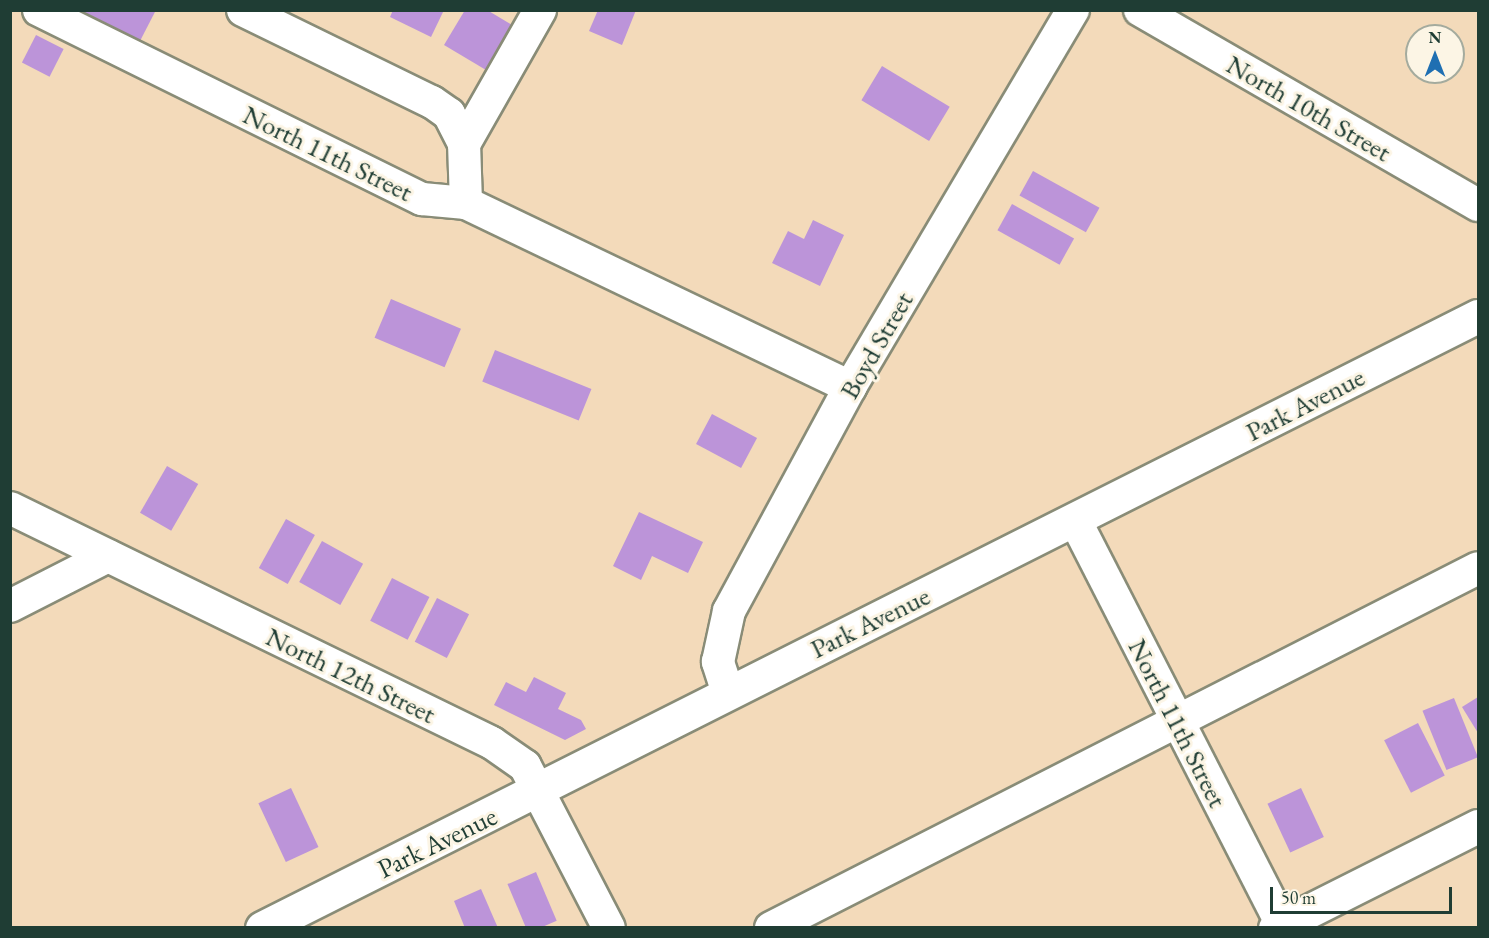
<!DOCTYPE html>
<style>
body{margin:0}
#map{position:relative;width:1489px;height:938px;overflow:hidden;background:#f3daba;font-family:"EB Garamond",serif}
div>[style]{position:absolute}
.building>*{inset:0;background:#bc94d9;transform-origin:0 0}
.roads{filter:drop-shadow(2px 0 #898c77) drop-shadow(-2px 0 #898c77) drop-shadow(0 2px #898c77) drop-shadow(0 -2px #898c77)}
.minor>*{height:32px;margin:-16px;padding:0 16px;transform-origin:16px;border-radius:16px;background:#fff}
.major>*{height:33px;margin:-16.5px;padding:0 16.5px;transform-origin:16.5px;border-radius:16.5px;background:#fff}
span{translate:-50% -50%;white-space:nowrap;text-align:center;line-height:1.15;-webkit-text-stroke:6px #fcf5e5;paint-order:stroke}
.street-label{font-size:27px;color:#1f3d34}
.frame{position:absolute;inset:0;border:12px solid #1f3d34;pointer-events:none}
.north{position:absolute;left:1405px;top:24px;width:60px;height:60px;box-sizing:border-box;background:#fcf5e5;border:2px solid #a4ab9e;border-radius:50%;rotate:0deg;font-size:16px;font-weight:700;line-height:24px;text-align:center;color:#1f3d34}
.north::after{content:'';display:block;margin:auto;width:21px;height:27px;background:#1f6fb2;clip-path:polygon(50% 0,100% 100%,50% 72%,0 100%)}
.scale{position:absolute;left:1270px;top:887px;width:182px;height:27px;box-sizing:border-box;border:3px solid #1f3d34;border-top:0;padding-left:8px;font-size:18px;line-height:21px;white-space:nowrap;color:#1f3d34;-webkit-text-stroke:4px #fcf5e5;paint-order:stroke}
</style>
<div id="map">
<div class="building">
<i style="clip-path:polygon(77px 10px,156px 10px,140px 41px)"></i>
<i style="clip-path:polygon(393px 10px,444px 10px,431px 37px,390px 17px)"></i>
<i style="clip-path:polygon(465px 10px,487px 10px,512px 25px,486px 70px,444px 45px)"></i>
<i style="clip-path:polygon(598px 10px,636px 10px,622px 45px,589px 31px)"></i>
<i style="left:36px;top:35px;width:31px;height:31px;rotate:27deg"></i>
<i style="left:882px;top:66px;width:79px;height:40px;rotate:31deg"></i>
<i style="left:1033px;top:171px;width:76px;height:28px;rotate:29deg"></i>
<i style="left:1012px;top:204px;width:71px;height:30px;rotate:29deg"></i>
<i style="clip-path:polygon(813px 220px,844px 235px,820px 286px,772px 263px,788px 231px,804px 239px)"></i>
<i style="left:391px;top:299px;width:76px;height:42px;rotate:23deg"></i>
<i style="left:495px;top:350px;width:104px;height:34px;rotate:22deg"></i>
<i style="left:712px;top:414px;width:51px;height:34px;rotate:28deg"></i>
<i style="left:167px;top:466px;width:36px;height:54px;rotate:30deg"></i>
<i style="clip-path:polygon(639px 512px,703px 542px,688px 573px,652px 556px,641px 580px,613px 566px)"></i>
<i style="left:286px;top:519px;width:33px;height:56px;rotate:29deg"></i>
<i style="left:322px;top:541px;width:47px;height:47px;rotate:29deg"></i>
<i style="left:392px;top:578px;width:42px;height:48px;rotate:27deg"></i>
<i style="left:437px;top:598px;width:36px;height:49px;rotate:27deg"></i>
<i style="clip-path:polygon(534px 677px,566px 693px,558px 709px,581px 720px,586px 729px,565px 740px,494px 705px,506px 682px,526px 692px)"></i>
<i style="clip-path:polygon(1478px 697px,1478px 733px,1462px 707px)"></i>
<i style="left:1454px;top:698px;width:64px;height:34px;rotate:68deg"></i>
<i style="left:1418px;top:723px;width:59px;height:38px;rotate:63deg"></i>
<i style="left:291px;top:788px;width:65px;height:36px;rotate:65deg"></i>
<i style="left:1301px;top:788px;width:54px;height:37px;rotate:65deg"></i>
<i style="left:536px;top:872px;width:53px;height:31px;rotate:67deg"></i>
<i style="clip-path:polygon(481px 889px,498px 928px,465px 928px,454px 901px)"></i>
</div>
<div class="roads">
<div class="minor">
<i style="left:39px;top:10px;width:427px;rotate:26.3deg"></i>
<i style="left:422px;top:199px;width:44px;rotate:5.2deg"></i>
<i style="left:466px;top:203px;width:426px;rotate:25.6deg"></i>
<i style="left:243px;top:10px;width:210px;rotate:26deg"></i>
<i style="left:432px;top:102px;width:21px;rotate:35deg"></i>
<i style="left:449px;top:114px;width:34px;rotate:63deg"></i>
<i style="left:1140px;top:10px;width:390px;rotate:30deg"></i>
<i style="left:466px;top:203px;width:59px;rotate:-91.9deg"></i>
<i style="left:464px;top:144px;width:154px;rotate:-60.4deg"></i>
<i style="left:10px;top:508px;width:536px;rotate:25.99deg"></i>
<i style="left:492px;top:743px;width:40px;rotate:34.9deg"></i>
<i style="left:525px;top:766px;width:182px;rotate:62.6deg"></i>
<i style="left:1075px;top:520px;width:454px;rotate:62.9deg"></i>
<i style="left:10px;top:606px;width:110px;rotate:-27deg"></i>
<i style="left:728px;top:693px;width:33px;rotate:-108deg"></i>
<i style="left:718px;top:662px;width:52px;rotate:-77.8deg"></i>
<i style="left:729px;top:611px;width:255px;rotate:-61.6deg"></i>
<i style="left:850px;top:387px;width:438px;rotate:-59.4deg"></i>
<i style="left:771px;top:928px;width:793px;rotate:-26.98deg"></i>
</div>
<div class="major">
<i style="left:262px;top:928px;width:1361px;rotate:-26.72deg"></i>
<i style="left:1275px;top:928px;width:227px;rotate:-26.7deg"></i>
</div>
</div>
<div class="street-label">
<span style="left:1309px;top:108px;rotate:30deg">North 10th Street</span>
<span style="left:328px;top:153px;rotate:26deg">North 11th Street</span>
<span style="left:876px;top:345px;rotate:-60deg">Boyd Street</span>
<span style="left:1305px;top:404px;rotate:-27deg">Park Avenue</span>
<span style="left:870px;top:622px;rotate:-26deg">Park Avenue</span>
<span style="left:351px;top:675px;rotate:26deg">North 12th Street</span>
<span style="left:1178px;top:723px;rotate:63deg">North 11th Street</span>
<span style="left:437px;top:842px;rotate:-26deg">Park Avenue</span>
</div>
<div class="frame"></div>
<div class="north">N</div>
<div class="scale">50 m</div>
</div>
